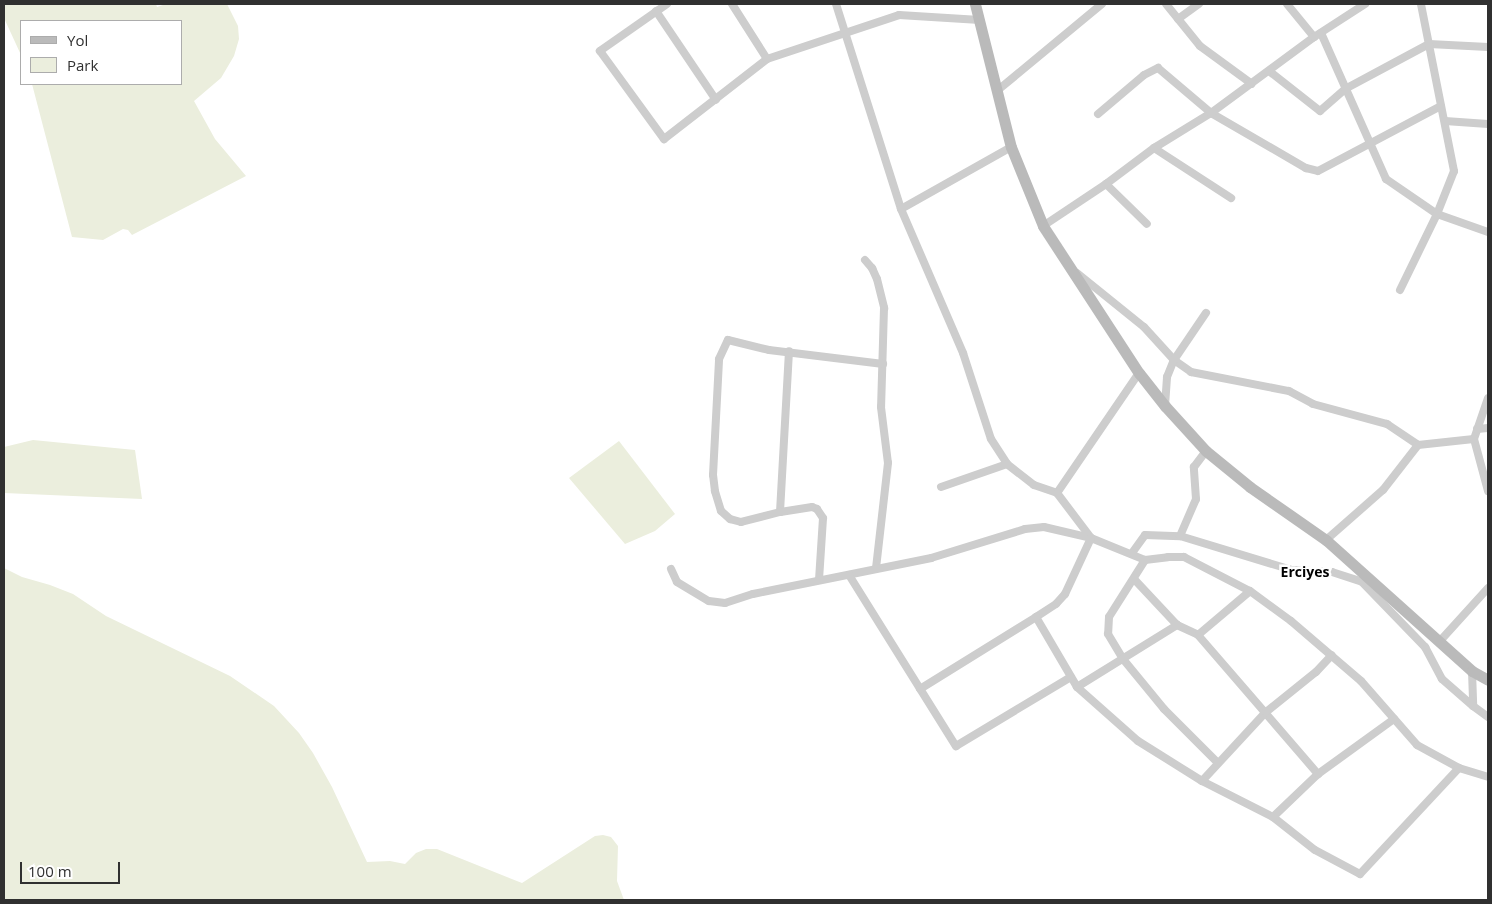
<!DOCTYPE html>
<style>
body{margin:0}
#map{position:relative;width:1492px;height:904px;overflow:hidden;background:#fff;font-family:"Open Sans",sans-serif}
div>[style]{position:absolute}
.green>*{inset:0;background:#ebeedd}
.street>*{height:8px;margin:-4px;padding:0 4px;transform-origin:4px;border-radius:4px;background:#cdcdcd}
.secondary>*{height:11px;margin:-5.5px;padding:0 5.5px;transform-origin:5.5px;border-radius:5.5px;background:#bababa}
span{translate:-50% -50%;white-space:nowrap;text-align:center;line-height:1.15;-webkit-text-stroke:5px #fff;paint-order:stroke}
.neighbourhood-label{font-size:14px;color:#000;font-weight:700}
.frame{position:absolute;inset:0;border:5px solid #303030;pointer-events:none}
.legend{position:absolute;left:20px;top:20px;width:162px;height:65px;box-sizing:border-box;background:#fff;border:1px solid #acacac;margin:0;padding:6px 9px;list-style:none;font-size:15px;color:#303030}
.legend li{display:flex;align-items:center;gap:10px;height:25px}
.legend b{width:25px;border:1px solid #acacac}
.scale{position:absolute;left:20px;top:862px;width:100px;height:22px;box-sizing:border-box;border:2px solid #303030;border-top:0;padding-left:6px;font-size:15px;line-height:18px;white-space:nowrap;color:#303030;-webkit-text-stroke:4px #fff;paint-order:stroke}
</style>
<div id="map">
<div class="green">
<i style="clip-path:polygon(4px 4px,156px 4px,157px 7px,166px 4px,227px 4px,238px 26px,239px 39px,234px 56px,221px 78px,194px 101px,215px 139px,246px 176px,132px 235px,128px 230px,123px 229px,103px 240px,72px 237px,32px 84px,181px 84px,181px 21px,21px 21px,21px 55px,4px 18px)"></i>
<i style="clip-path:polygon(33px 440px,135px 450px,142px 499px,4px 493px,4px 447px)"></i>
<i style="clip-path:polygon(619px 441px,675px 514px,655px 531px,625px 544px,569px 478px)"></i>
<i style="clip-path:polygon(4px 568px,22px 577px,50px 585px,73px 594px,106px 616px,230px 676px,274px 706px,299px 733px,313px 753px,332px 787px,367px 862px,390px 861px,405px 864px,416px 853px,426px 849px,437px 849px,522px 883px,595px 836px,603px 835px,611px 837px,618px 846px,617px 881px,624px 900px,4px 900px)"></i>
</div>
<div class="street">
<i style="left:667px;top:4px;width:82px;rotate:145deg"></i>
<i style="left:600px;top:51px;width:109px;rotate:54deg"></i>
<i style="left:664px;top:139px;width:130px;rotate:-37.8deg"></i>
<i style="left:767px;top:59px;width:139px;rotate:-18.4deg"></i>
<i style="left:899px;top:15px;width:81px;rotate:3.5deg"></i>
<i style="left:732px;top:4px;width:65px;rotate:57.5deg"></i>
<i style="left:836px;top:4px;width:215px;rotate:72.4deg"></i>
<i style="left:901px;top:209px;width:157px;rotate:66.7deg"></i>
<i style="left:963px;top:353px;width:90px;rotate:72deg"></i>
<i style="left:991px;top:439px;width:30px;rotate:57deg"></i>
<i style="left:1007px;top:464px;width:34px;rotate:38deg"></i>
<i style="left:1034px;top:485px;width:24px;rotate:19deg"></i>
<i style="left:1057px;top:493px;width:145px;rotate:-55.7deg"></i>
<i style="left:1166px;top:4px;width:54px;rotate:51deg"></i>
<i style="left:1200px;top:46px;width:64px;rotate:36.2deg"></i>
<i style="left:1287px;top:4px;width:43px;rotate:50.7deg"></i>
<i style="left:656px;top:11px;width:107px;rotate:56deg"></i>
<i style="left:1178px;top:19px;width:26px;rotate:-36deg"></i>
<i style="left:1321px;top:33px;width:160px;rotate:66deg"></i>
<i style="left:1386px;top:179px;width:62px;rotate:34.5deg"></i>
<i style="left:1437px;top:214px;width:54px;rotate:19.4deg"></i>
<i style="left:1269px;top:71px;width:65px;rotate:38.1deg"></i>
<i style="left:1320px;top:111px;width:33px;rotate:-41deg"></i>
<i style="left:1345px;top:89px;width:95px;rotate:-28.2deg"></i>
<i style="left:1429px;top:44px;width:59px;rotate:2.9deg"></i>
<i style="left:998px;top:90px;width:135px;rotate:-39.6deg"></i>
<i style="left:1098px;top:114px;width:60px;rotate:-40.3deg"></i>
<i style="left:1144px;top:75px;width:16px;rotate:-27deg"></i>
<i style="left:1158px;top:68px;width:70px;rotate:40.3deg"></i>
<i style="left:1211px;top:113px;width:110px;rotate:30.1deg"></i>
<i style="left:1306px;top:168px;width:12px;rotate:14deg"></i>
<i style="left:1318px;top:171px;width:139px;rotate:-27.9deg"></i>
<i style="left:1445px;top:121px;width:43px;rotate:4deg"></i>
<i style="left:1154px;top:148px;width:92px;rotate:33deg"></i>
<i style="left:1106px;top:184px;width:57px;rotate:44.3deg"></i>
<i style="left:901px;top:209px;width:126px;rotate:-29.4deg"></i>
<i style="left:1043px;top:226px;width:76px;rotate:-33.7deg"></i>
<i style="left:1106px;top:184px;width:60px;rotate:-36.9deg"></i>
<i style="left:1154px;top:148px;width:67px;rotate:-31.6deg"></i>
<i style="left:1211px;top:113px;width:128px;rotate:-36.4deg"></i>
<i style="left:1314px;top:37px;width:61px;rotate:-32.9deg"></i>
<i style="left:865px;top:260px;width:11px;rotate:49deg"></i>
<i style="left:872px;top:268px;width:12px;rotate:66deg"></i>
<i style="left:877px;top:279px;width:30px;rotate:76deg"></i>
<i style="left:884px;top:308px;width:99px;rotate:91.7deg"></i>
<i style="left:881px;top:407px;width:56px;rotate:82.9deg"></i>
<i style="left:888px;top:463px;width:106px;rotate:96.5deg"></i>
<i style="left:1077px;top:273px;width:86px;rotate:38.9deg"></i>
<i style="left:1144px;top:327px;width:45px;rotate:47.7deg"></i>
<i style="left:1174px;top:360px;width:21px;rotate:35deg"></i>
<i style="left:1191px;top:372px;width:100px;rotate:11deg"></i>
<i style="left:1289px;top:391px;width:27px;rotate:28deg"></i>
<i style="left:1313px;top:404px;width:77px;rotate:15.1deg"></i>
<i style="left:1387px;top:424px;width:37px;rotate:34deg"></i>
<i style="left:1418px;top:445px;width:56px;rotate:-6.1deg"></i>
<i style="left:1400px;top:290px;width:85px;rotate:-64deg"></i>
<i style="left:1437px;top:214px;width:46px;rotate:-68.4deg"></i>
<i style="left:1454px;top:171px;width:170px;rotate:-101.2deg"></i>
<i style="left:1488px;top:398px;width:43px;rotate:108.9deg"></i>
<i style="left:1474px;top:439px;width:54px;rotate:74.9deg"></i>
<i style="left:1165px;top:406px;width:29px;rotate:-86deg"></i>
<i style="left:1167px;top:377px;width:18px;rotate:-68deg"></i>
<i style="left:1174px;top:360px;width:57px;rotate:-55.8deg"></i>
<i style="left:1477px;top:429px;width:11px;rotate:-5deg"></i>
<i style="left:941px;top:487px;width:70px;rotate:-19.2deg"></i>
<i style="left:1057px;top:493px;width:56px;rotate:52.9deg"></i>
<i style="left:1091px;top:538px;width:58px;rotate:22.2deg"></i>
<i style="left:1145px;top:560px;width:23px;rotate:-7deg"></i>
<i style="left:1168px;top:557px;width:16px"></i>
<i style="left:1184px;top:557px;width:74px;rotate:27.3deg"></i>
<i style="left:1250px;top:591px;width:51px;rotate:36.2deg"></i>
<i style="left:1291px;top:621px;width:92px;rotate:40.6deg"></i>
<i style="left:1361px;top:681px;width:85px;rotate:48.8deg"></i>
<i style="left:1417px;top:745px;width:48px;rotate:28.7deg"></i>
<i style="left:1459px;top:768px;width:30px;rotate:17deg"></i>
<i style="left:780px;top:512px;width:161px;rotate:-86.8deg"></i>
<i style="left:1180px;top:536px;width:40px;rotate:-66.6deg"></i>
<i style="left:1196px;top:499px;width:32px;rotate:-94deg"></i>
<i style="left:1194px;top:467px;width:20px;rotate:-53deg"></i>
<i style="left:1326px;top:540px;width:76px;rotate:-41.3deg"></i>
<i style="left:1383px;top:490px;width:57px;rotate:-52.1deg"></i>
<i style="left:1132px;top:553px;width:22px;rotate:-54deg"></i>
<i style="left:1145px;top:535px;width:35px;rotate:2deg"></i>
<i style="left:1180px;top:536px;width:117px;rotate:16.9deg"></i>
<i style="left:1292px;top:570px;width:40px;rotate:2.9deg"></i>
<i style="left:1332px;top:572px;width:32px;rotate:18deg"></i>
<i style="left:1362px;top:582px;width:91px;rotate:45.9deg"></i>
<i style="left:1425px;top:647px;width:36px;rotate:62deg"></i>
<i style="left:1442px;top:679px;width:41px;rotate:41.1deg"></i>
<i style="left:1145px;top:560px;width:67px;rotate:122.3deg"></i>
<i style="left:1109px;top:617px;width:17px;rotate:93deg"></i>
<i style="left:1108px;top:634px;width:29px;rotate:59deg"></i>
<i style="left:1123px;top:659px;width:65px;rotate:50.6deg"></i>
<i style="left:1164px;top:709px;width:76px;rotate:45deg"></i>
<i style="left:671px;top:569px;width:14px;rotate:65deg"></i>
<i style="left:677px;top:582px;width:37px;rotate:31deg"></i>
<i style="left:709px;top:601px;width:16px;rotate:7deg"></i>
<i style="left:725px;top:603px;width:29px;rotate:-18deg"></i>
<i style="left:753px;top:594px;width:182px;rotate:-11.4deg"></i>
<i style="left:931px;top:558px;width:98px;rotate:-17.1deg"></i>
<i style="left:1025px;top:529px;width:19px;rotate:-6deg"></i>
<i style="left:1044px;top:527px;width:48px;rotate:13.2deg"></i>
<i style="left:1091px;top:538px;width:62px;rotate:114.9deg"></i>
<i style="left:1065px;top:594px;width:13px;rotate:132deg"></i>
<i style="left:1056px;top:604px;width:24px;rotate:147deg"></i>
<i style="left:1036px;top:617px;width:81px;rotate:59.6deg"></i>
<i style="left:1077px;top:687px;width:81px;rotate:41.5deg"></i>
<i style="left:1138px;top:741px;width:75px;rotate:32deg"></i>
<i style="left:1202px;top:781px;width:80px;rotate:26.9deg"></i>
<i style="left:1273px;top:817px;width:53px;rotate:38.2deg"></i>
<i style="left:1315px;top:850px;width:51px;rotate:28.1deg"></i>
<i style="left:1360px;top:874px;width:145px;rotate:-47deg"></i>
<i style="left:849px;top:575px;width:202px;rotate:58deg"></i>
<i style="left:956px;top:746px;width:134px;rotate:-31deg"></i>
<i style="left:1134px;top:579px;width:63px;rotate:46.9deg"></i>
<i style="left:1177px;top:625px;width:23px;rotate:25deg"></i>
<i style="left:1198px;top:635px;width:184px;rotate:49.2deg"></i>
<i style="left:819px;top:580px;width:62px;rotate:-86.3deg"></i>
<i style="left:823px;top:518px;width:11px;rotate:-124deg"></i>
<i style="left:817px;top:509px;width:5px;rotate:-158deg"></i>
<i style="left:812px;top:507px;width:32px;rotate:171deg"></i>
<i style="left:780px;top:512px;width:40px;rotate:165.6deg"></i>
<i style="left:741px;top:522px;width:11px;rotate:-165deg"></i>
<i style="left:730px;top:519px;width:12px;rotate:-138deg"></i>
<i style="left:721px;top:511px;width:21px;rotate:-107deg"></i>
<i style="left:715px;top:491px;width:16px;rotate:-97deg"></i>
<i style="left:713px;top:475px;width:116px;rotate:-87deg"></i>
<i style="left:719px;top:359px;width:21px;rotate:-65deg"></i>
<i style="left:728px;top:340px;width:42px;rotate:13.7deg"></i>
<i style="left:769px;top:350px;width:115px;rotate:7deg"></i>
<i style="left:1198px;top:635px;width:68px;rotate:-40.2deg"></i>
<i style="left:1440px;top:641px;width:72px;rotate:-47.8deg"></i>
<i style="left:1472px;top:671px;width:35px;rotate:88deg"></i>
<i style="left:1473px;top:706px;width:19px;rotate:36deg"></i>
<i style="left:1077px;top:687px;width:118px;rotate:-31.8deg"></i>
<i style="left:920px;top:689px;width:137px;rotate:-31.8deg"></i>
<i style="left:1202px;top:781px;width:94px;rotate:-47.2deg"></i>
<i style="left:1266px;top:712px;width:64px;rotate:-38.7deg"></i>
<i style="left:1316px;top:672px;width:23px;rotate:-47deg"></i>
<i style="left:1273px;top:817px;width:62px;rotate:-43.7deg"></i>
<i style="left:1318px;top:774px;width:94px;rotate:-35.9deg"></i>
</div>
<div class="secondary">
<i style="left:975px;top:4px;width:147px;rotate:75.9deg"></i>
<i style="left:1011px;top:147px;width:85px;rotate:67.9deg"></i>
<i style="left:1043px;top:226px;width:176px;rotate:56.9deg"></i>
<i style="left:1139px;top:373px;width:42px;rotate:51.8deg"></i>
<i style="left:1165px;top:406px;width:61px;rotate:47.7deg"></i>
<i style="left:1206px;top:451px;width:57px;rotate:39.3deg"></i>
<i style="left:1250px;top:487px;width:93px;rotate:34.9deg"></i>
<i style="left:1326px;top:540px;width:196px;rotate:41.9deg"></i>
<i style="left:1472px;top:671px;width:18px;rotate:29deg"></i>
</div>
<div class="neighbourhood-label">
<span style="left:1305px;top:572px">Erciyes</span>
</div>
<div class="frame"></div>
<ul class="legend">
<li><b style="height:6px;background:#bababa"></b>Yol</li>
<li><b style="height:14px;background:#ebeedd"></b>Park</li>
</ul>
<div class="scale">100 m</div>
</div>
